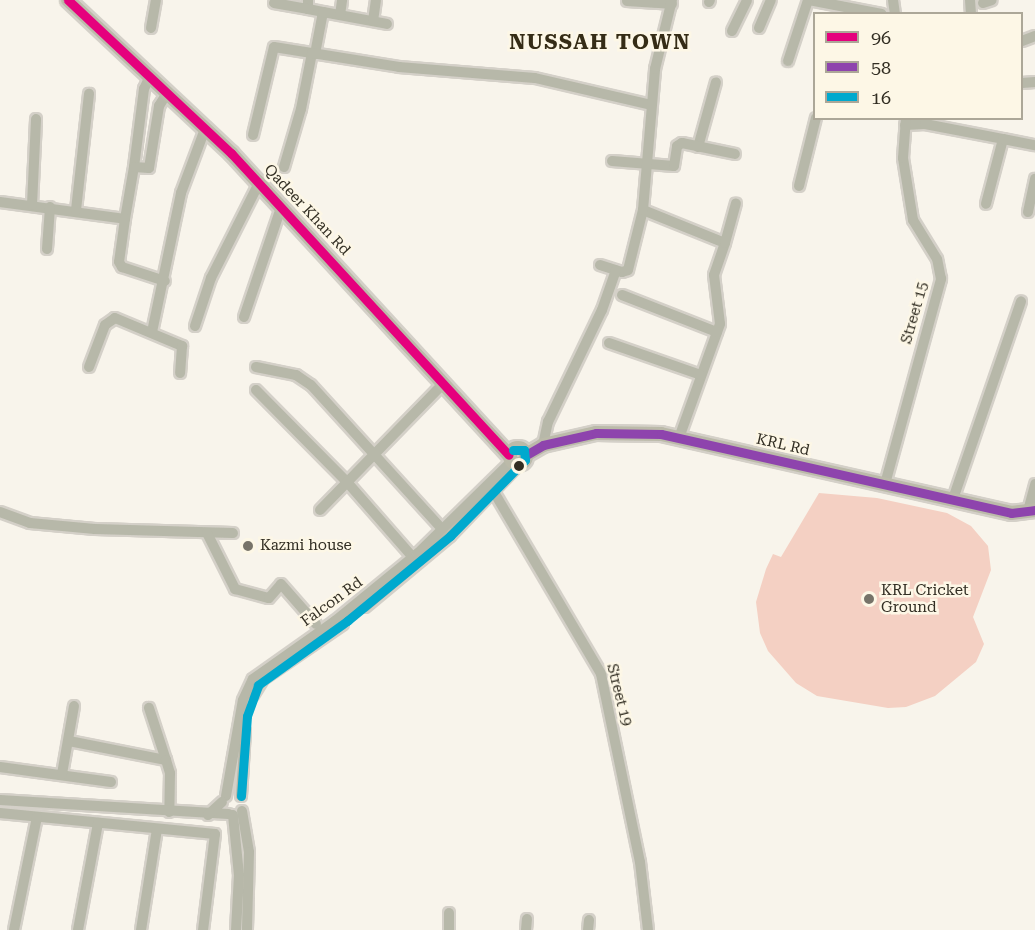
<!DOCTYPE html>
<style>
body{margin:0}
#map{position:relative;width:1035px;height:930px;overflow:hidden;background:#f8f4eb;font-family:"Roboto Serif",serif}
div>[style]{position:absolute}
.green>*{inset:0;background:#f4d0c3}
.roads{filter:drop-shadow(2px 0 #d4d0c8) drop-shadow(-2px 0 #d4d0c8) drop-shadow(0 2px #d4d0c8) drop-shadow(0 -2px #d4d0c8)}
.minor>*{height:10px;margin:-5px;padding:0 5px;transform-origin:5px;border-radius:5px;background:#b7b8a9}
.major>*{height:14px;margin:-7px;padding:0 7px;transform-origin:7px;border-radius:7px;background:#bbbaa9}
.major>.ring{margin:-7px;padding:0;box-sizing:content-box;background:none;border:14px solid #bbbaa9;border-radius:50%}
.bus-1>*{height:9px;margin:-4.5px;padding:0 4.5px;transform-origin:4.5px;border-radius:4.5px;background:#e5007d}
.bus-2>*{height:9px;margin:-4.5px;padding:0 4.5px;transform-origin:4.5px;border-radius:4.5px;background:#8e44ad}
.bus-3>*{height:9px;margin:-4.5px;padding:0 4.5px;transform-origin:4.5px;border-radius:4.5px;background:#00a9ce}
.dots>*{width:16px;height:16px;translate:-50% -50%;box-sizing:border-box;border:3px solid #fdf7e6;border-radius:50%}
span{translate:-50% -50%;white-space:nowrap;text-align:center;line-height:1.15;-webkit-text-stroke:5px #fdf7e6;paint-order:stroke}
.street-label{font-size:15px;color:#322e23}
.poi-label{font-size:15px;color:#322e23}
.left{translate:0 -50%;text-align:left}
.district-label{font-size:21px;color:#352c16;font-weight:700;letter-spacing:1.5px}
.legend{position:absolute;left:813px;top:12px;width:210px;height:108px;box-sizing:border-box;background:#fdf7e6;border:2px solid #aca798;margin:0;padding:8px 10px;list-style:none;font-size:18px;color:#322e23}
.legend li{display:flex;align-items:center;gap:12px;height:30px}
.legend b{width:30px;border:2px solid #aca798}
</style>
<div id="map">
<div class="green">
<i style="clip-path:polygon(819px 493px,877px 498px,947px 513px,971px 526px,988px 546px,991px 570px,973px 617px,984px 644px,976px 662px,935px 696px,906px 707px,888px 708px,817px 696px,796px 683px,768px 651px,760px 633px,756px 602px,766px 569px,773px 554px,781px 557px)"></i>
</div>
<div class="roads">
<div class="minor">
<i style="left:308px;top:0;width:9px;rotate:90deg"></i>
<i style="left:308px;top:9px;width:15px;rotate:11deg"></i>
<i style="left:323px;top:12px;width:43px;rotate:100.8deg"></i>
<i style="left:809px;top:0;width:74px;rotate:10.9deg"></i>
<i style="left:893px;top:0;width:14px;rotate:82deg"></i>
<i style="left:970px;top:0;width:14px;rotate:86deg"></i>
<i style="left:627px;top:1px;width:45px;rotate:3.8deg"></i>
<i style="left:709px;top:2px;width:2px;rotate:-63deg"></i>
<i style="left:274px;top:3px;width:35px;rotate:10deg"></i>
<i style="left:983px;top:3px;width:9px;rotate:-18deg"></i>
<i style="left:323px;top:12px;width:65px;rotate:10.6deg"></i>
<i style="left:340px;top:15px;width:15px;rotate:-82deg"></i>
<i style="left:373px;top:21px;width:21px;rotate:-82deg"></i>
<i style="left:151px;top:28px;width:28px;rotate:-80deg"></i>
<i style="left:759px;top:28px;width:30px;rotate:-67deg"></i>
<i style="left:732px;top:31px;width:34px;rotate:-64deg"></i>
<i style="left:1022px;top:41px;width:14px;rotate:-21deg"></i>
<i style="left:788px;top:61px;width:64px;rotate:-71.8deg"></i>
<i style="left:1022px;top:83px;width:13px;rotate:-4deg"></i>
<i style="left:905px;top:125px;width:20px;rotate:-3deg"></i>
<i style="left:925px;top:124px;width:79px;rotate:10.9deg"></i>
<i style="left:1003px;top:139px;width:67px;rotate:104.7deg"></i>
<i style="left:253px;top:135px;width:90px;rotate:-76.6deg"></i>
<i style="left:274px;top:47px;width:38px;rotate:9deg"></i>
<i style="left:1003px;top:139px;width:33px;rotate:11deg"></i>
<i style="left:698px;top:147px;width:67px;rotate:-74.5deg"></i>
<i style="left:612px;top:161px;width:62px;rotate:4.6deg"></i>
<i style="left:674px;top:166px;width:20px;rotate:-81deg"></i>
<i style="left:677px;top:146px;width:6px;rotate:-31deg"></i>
<i style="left:682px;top:143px;width:54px;rotate:11.7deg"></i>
<i style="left:134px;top:167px;width:79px;rotate:-82.7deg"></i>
<i style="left:144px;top:89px;width:14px;rotate:-65deg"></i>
<i style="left:284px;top:167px;width:60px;rotate:-73.7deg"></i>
<i style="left:301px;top:109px;width:57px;rotate:-78.9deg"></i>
<i style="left:312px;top:53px;width:88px;rotate:9.1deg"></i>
<i style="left:399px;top:67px;width:136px;rotate:4.6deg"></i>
<i style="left:535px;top:78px;width:119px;rotate:13.1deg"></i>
<i style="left:799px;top:186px;width:70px;rotate:-76deg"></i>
<i style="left:0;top:202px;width:126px;rotate:7.7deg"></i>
<i style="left:125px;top:219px;width:53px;rotate:-80.2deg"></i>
<i style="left:134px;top:167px;width:15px;rotate:4deg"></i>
<i style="left:149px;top:168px;width:63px;rotate:-80.8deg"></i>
<i style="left:159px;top:106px;width:15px;rotate:-58deg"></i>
<i style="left:32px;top:205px;width:86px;rotate:-87.3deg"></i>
<i style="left:76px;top:210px;width:117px;rotate:-83.6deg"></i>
<i style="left:643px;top:210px;width:88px;rotate:21.9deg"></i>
<i style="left:725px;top:243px;width:34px;rotate:109deg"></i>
<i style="left:714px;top:275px;width:49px;rotate:83deg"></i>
<i style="left:720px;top:324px;width:121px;rotate:109.8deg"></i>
<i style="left:1028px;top:212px;width:34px;rotate:-78deg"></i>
<i style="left:125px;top:219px;width:43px;rotate:97.9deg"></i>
<i style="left:119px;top:262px;width:6px;rotate:59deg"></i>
<i style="left:122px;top:267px;width:45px;rotate:18deg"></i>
<i style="left:725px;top:243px;width:41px;rotate:-74.6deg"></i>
<i style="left:47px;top:249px;width:42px;rotate:-85.9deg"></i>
<i style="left:600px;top:265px;width:23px;rotate:18deg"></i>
<i style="left:622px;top:272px;width:6px;rotate:-18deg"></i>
<i style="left:628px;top:270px;width:62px;rotate:-76deg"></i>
<i style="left:643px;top:210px;width:142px;rotate:-85.1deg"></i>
<i style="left:655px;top:69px;width:71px;rotate:-76.2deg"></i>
<i style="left:622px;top:295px;width:102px;rotate:21.3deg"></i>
<i style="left:244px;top:317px;width:115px;rotate:-71.3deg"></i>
<i style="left:195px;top:326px;width:51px;rotate:-71.6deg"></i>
<i style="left:211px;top:278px;width:106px;rotate:-63.2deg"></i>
<i style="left:152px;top:332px;width:142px;rotate:-78.2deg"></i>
<i style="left:181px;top:193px;width:68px;rotate:-69.4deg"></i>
<i style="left:609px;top:343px;width:97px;rotate:19.2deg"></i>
<i style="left:89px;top:367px;width:45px;rotate:-69.1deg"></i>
<i style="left:105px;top:325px;width:12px;rotate:-35deg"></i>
<i style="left:115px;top:318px;width:73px;rotate:22.7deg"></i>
<i style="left:182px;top:346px;width:27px;rotate:94deg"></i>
<i style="left:256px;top:367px;width:41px;rotate:11.3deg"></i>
<i style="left:296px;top:375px;width:18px;rotate:34deg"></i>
<i style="left:311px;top:385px;width:193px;rotate:47.7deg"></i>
<i style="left:256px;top:390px;width:129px;rotate:45.3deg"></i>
<i style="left:347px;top:482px;width:97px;rotate:48.8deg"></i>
<i style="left:543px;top:445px;width:24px;rotate:-78deg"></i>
<i style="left:548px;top:422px;width:124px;rotate:-64.3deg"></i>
<i style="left:602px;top:310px;width:42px;rotate:-70.7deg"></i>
<i style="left:885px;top:484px;width:213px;rotate:-74.7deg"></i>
<i style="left:941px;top:279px;width:20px;rotate:-101deg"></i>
<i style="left:937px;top:259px;width:46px;rotate:-121.6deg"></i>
<i style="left:913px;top:220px;width:63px;rotate:-99.2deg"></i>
<i style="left:903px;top:158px;width:40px;rotate:-85.7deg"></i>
<i style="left:494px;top:492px;width:211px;rotate:59.5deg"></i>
<i style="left:601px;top:674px;width:192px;rotate:78.3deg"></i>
<i style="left:640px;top:862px;width:68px;rotate:83.3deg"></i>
<i style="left:953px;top:499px;width:209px;rotate:-71deg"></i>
<i style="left:320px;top:510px;width:177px;rotate:-45.7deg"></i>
<i style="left:1028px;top:511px;width:28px;rotate:-75deg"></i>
<i style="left:0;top:512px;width:32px;rotate:20deg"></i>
<i style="left:30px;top:523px;width:65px;rotate:5.3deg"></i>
<i style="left:95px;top:529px;width:138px;rotate:1.7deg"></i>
<i style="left:207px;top:533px;width:63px;rotate:63.4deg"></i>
<i style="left:235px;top:589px;width:35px;rotate:15deg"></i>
<i style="left:269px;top:598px;width:18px;rotate:-49deg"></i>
<i style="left:281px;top:584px;width:53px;rotate:48.8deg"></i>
<i style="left:365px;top:607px;width:111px;rotate:-39.9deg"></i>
<i style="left:450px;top:536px;width:98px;rotate:-46.2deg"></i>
<i style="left:253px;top:695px;width:19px;rotate:-58deg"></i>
<i style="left:263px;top:679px;width:97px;rotate:-34.5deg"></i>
<i style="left:69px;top:741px;width:99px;rotate:11.1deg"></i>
<i style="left:166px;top:760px;width:55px;rotate:-108.1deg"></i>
<i style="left:166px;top:760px;width:14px;rotate:73deg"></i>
<i style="left:170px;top:773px;width:39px;rotate:91deg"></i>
<i style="left:0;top:767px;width:112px;rotate:7.7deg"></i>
<i style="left:62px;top:774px;width:69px;rotate:-80deg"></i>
<i style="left:226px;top:796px;width:97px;rotate:-80deg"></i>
<i style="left:243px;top:700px;width:23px;rotate:-65deg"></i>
<i style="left:253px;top:679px;width:100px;rotate:-35.3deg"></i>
<i style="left:335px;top:621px;width:106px;rotate:-39.3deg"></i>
<i style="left:417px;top:554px;width:132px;rotate:-44.4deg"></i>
<i style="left:241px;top:796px;width:65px;rotate:-86.5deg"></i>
<i style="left:0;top:800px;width:229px;rotate:3.5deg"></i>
<i style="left:242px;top:811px;width:42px;rotate:80.3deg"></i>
<i style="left:249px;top:852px;width:78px;rotate:91.5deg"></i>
<i style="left:0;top:813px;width:216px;rotate:5.6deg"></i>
<i style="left:215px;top:834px;width:97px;rotate:97.1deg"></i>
<i style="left:208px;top:815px;width:19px;rotate:-43deg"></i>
<i style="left:233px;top:815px;width:60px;rotate:84.3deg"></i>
<i style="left:239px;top:875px;width:55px;rotate:93.1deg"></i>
<i style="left:14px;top:930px;width:115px;rotate:-78.5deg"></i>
<i style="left:78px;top:930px;width:109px;rotate:-79.4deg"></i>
<i style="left:141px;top:930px;width:102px;rotate:-81deg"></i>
<i style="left:449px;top:930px;width:17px;rotate:-90deg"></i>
<i style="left:526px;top:930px;width:11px;rotate:-85deg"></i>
<i style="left:588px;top:930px;width:10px;rotate:-84deg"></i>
</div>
<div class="major">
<i style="left:68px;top:0;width:224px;rotate:43.2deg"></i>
<i style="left:231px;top:153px;width:410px;rotate:47.4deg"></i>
<i class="ring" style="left:510px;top:448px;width:2px;height:2px"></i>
<i style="left:526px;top:455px;width:20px;rotate:-30deg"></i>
<i style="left:543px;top:445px;width:54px;rotate:-12.8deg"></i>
<i style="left:596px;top:433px;width:65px;rotate:0.9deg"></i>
<i style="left:661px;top:434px;width:359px;rotate:12.7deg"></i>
<i style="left:1011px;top:513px;width:24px;rotate:-7deg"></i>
</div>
</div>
<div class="bus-1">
<i style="left:68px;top:0;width:224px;rotate:43.2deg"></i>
<i style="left:231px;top:153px;width:410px;rotate:47.4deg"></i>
</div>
<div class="bus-2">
<i style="left:526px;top:455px;width:20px;rotate:-30deg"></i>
<i style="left:543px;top:445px;width:54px;rotate:-12.8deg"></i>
<i style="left:596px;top:433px;width:65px;rotate:0.9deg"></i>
<i style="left:661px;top:434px;width:359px;rotate:12.7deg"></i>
<i style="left:1011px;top:513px;width:24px;rotate:-7deg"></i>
</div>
<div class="bus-3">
<i style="left:241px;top:796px;width:80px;rotate:-85.7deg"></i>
<i style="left:247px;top:716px;width:33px;rotate:-70deg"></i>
<i style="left:258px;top:685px;width:110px;rotate:-35.7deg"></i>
<i style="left:347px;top:621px;width:134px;rotate:-39.5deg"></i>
<i style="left:450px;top:536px;width:107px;rotate:-45.4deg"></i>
<i style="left:525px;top:460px;width:10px;rotate:-96deg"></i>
<i style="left:524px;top:450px;width:11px;rotate:180deg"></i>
</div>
<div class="dots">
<i style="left:519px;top:466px;background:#322e23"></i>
<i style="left:248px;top:546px;background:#777369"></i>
<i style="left:869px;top:599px;background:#777369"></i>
</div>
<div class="street-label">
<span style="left:307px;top:210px;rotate:47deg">Qadeer Khan Rd</span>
<span style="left:915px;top:313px;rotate:-74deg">Street 15</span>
<span style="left:783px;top:445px;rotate:13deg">KRL Rd</span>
<span style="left:332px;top:602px;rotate:-36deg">Falcon Rd</span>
<span style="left:619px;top:695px;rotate:76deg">Street 19</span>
</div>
<div class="poi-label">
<span class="left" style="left:260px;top:546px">Kazmi house</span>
<span class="left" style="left:881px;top:599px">KRL Cricket<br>Ground</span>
</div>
<div class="district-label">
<span style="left:600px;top:42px">NUSSAH TOWN</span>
</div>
<ul class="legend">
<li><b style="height:8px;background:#e5007d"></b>96</li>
<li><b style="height:8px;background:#8e44ad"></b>58</li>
<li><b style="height:8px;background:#00a9ce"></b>16</li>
</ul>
</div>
